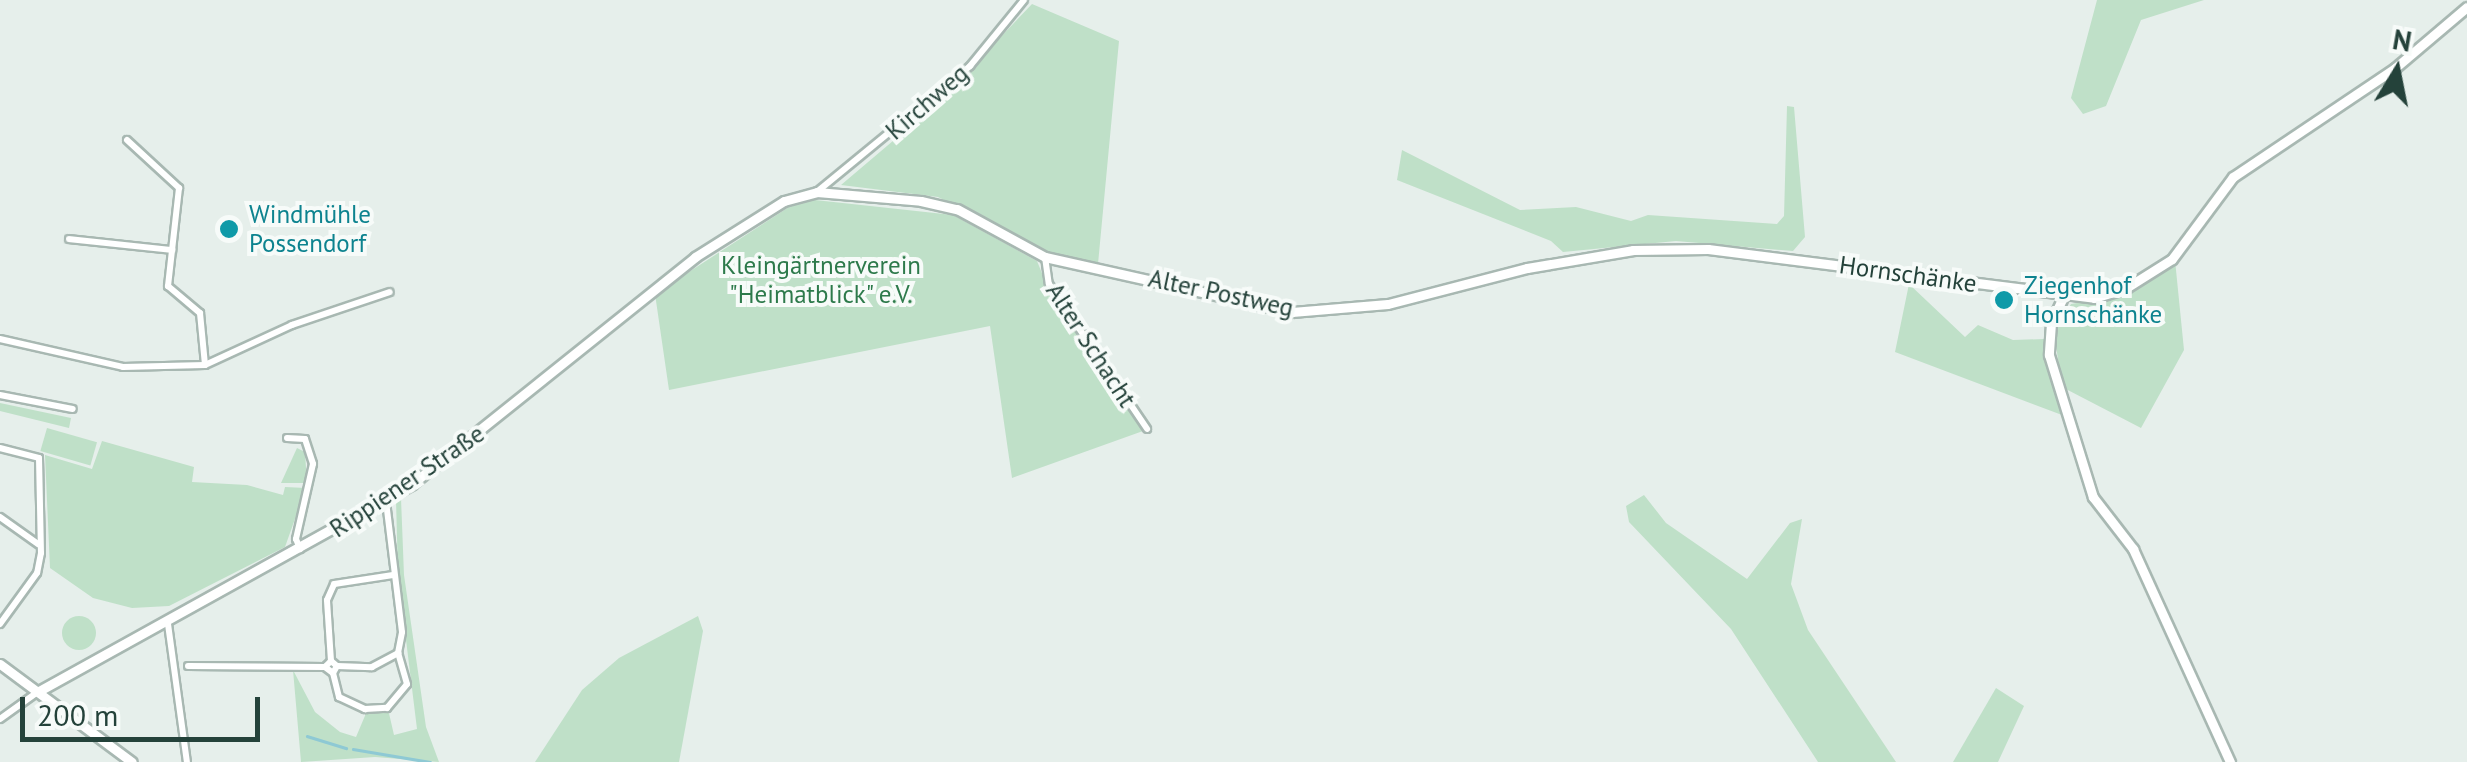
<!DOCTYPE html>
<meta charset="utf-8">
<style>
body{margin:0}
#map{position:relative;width:2467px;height:762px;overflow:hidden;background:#e6efeb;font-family:"PT Sans",sans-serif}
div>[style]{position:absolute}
.green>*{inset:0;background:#bfe0c8;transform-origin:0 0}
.round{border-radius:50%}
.stream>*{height:2.5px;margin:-1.25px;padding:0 1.25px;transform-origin:1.25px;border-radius:1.25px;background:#8ec9d4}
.roads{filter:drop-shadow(2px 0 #a8b8b2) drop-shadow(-2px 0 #a8b8b2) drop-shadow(0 2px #a8b8b2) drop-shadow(0 -2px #a8b8b2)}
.street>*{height:6px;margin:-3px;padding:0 3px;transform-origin:3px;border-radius:3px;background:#fff}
.secondary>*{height:9px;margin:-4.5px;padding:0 4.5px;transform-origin:4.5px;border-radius:4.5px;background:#fff}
.dots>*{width:28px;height:28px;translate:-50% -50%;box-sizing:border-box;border:5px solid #f7fbf9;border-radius:50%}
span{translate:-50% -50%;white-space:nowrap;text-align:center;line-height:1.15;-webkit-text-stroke:8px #f7fbf9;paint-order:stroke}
.street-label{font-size:25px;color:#24423a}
.culture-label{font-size:25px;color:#0d838f}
.left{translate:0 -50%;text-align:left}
.park-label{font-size:25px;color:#2d7a4b}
.north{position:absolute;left:2347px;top:20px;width:100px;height:100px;-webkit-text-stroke:8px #f7fbf9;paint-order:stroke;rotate:10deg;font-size:28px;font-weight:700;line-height:40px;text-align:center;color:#24423a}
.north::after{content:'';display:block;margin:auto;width:35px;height:45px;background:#24423a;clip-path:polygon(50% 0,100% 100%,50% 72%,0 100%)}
.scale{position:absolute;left:20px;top:697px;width:240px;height:45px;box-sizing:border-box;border:5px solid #24423a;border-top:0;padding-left:12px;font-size:30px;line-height:35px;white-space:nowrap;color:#24423a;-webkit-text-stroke:8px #f7fbf9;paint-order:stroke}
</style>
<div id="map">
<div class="green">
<i style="clip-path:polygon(2097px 0,2204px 0,2141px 20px,2106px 106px,2083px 114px,2071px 98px)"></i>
<i style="clip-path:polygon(1032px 4px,1119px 41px,1098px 264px,1048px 254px,938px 197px,841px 185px,940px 101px)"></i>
<i style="clip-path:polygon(1787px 106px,1794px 107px,1805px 237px,1793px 251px,1676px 241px,1563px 252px,1551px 241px,1397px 180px,1402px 150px,1520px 210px,1576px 207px,1631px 221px,1648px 215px,1777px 224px,1784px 216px)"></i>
<i style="clip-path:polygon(815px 200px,953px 215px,1037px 261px,1052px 298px,1143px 431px,1012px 478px,990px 326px,669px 390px,655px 294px,789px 207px)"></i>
<i style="clip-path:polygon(2175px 260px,2184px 350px,2141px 428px,2062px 387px,2054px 332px,2071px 304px,2113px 297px)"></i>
<i style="clip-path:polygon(1909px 284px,1965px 337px,1978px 325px,2013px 340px,2044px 339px,2062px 415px,1895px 352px)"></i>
<i style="clip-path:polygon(0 403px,71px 418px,69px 428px,0 411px)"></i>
<i style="left:47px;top:428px;width:52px;height:24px;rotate:16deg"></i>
<i style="clip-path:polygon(102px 441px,194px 467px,192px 482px,247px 485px,283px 495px,285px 487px,306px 488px,285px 547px,169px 606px,132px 608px,93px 598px,50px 568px,45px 455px,92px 469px)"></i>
<i style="clip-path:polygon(297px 448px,305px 452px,307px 483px,281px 483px)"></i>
<i style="clip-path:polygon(1644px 495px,1666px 523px,1747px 579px,1790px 523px,1802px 519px,1791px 584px,1808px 630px,1896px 762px,1818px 762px,1731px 629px,1629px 522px,1626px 506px)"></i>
<i style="clip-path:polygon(401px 498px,404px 575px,426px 727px,439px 762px,375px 757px,301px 762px,293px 670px,315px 712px,340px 732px,356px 737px,367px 711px,388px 709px,394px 735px,417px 729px,398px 575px,396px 500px)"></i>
<i class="round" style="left:62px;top:616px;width:34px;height:34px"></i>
<i style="clip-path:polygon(698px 616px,703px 631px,679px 762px,535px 762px,582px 690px,619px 658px)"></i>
<i style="clip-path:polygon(1996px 688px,2024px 706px,1998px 762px,1953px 762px)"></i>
</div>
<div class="stream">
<i style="left:307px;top:736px;width:41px;rotate:17.1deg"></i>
<i style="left:353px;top:749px;width:78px;rotate:9.6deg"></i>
</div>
<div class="roads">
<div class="street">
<i style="left:127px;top:140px;width:71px;rotate:42.7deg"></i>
<i style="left:179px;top:188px;width:99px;rotate:96.4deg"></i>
<i style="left:168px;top:286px;width:42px;rotate:40.2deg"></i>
<i style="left:200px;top:313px;width:52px;rotate:84.5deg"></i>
<i style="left:818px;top:191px;width:197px;rotate:-39.4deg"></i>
<i style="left:970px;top:66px;width:85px;rotate:-50.7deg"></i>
<i style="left:69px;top:239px;width:104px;rotate:6.1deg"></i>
<i style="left:1045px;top:257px;width:27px;rotate:82deg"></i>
<i style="left:1049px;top:284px;width:175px;rotate:55.9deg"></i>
<i style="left:0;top:339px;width:126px;rotate:12.8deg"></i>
<i style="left:123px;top:367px;width:82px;rotate:-1.4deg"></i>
<i style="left:205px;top:365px;width:96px;rotate:-24.7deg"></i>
<i style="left:292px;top:325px;width:103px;rotate:-18.6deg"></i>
<i style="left:0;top:395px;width:74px;rotate:10.9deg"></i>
<i style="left:287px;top:438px;width:18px;rotate:3deg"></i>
<i style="left:305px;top:439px;width:26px;rotate:72deg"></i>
<i style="left:313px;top:464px;width:77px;rotate:102.8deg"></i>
<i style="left:296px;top:539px;width:11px;rotate:68deg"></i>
<i style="left:0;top:448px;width:40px;rotate:14.4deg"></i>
<i style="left:39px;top:458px;width:95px;rotate:88.8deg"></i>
<i style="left:41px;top:553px;width:20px;rotate:101deg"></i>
<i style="left:37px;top:573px;width:63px;rotate:126deg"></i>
<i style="left:0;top:517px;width:47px;rotate:35.4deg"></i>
<i style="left:168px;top:624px;width:139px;rotate:82.2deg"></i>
<i style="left:331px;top:661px;width:8px;rotate:135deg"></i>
<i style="left:325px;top:667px;width:10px;rotate:37deg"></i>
<i style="left:333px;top:673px;width:8px;rotate:-60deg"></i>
<i style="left:337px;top:666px;width:8px;rotate:-140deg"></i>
<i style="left:331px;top:661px;width:61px;rotate:-93.8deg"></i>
<i style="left:327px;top:600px;width:17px;rotate:-66deg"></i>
<i style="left:334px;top:584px;width:60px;rotate:-8.7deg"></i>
<i style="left:188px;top:666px;width:137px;rotate:0.4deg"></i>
<i style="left:337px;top:666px;width:35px;rotate:2deg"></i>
<i style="left:372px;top:667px;width:30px;rotate:-28deg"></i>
<i style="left:333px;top:673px;width:25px;rotate:76deg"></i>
<i style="left:339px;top:697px;width:29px;rotate:25deg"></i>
<i style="left:365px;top:709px;width:22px;rotate:-3deg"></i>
<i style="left:387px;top:708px;width:31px;rotate:-50deg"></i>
<i style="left:407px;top:684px;width:32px;rotate:-106deg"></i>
<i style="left:398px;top:653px;width:21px;rotate:-79deg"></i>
<i style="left:402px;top:632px;width:132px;rotate:-97deg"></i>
<i style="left:0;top:719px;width:48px;rotate:-35.7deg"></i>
</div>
<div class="secondary">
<i style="left:2064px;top:295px;width:31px;rotate:115deg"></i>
<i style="left:2051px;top:323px;width:32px;rotate:94deg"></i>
<i style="left:2049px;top:355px;width:149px;rotate:72.8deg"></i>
<i style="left:2093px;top:497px;width:66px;rotate:52.4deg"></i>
<i style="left:2133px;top:549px;width:234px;rotate:65.5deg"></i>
<i style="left:0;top:664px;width:164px;rotate:36.6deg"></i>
<i style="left:39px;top:691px;width:427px;rotate:-29deg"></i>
<i style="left:412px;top:484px;width:363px;rotate:-38.7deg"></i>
<i style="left:695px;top:257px;width:105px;rotate:-32.2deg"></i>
<i style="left:784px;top:201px;width:34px;rotate:-15deg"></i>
<i style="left:817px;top:192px;width:104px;rotate:4.9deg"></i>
<i style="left:921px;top:201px;width:37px;rotate:13deg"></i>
<i style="left:957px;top:209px;width:100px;rotate:28.6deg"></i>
<i style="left:1045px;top:257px;width:253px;rotate:12.6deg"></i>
<i style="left:1292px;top:312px;width:96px;rotate:-4.8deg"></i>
<i style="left:1388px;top:304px;width:144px;rotate:-14.5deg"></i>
<i style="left:1527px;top:268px;width:108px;rotate:-9.6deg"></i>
<i style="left:1633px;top:250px;width:75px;rotate:-0.8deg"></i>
<i style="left:1708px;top:249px;width:389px;rotate:7.2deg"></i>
<i style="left:2094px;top:298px;width:34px;rotate:-17deg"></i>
<i style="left:2126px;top:288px;width:54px;rotate:-32.2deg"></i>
<i style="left:2172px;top:259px;width:102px;rotate:-53.4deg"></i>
<i style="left:2233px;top:177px;width:195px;rotate:-33.9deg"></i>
<i style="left:2395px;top:68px;width:94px;rotate:-40.3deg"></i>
</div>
</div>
<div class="dots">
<i style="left:229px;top:229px;background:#0f9aa8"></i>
<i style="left:2004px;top:300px;background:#0f9aa8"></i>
</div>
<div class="street-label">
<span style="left:927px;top:102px;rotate:-41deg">Kirchweg</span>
<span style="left:1908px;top:274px;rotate:8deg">Hornschänke</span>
<span style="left:1221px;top:293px;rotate:12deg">Alter Postweg</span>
<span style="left:1091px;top:345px;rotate:57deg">Alter Schacht</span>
<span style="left:407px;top:481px;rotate:-34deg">Rippiener Straße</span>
</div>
<div class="culture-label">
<span class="left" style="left:249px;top:229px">Windmühle<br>Possendorf</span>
<span class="left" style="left:2024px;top:300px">Ziegenhof<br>Hornschänke</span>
</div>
<div class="park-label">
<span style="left:821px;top:280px">Kleingärtnerverein<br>"Heimatblick" e.V.</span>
</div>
<div class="north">N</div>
<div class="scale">200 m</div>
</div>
